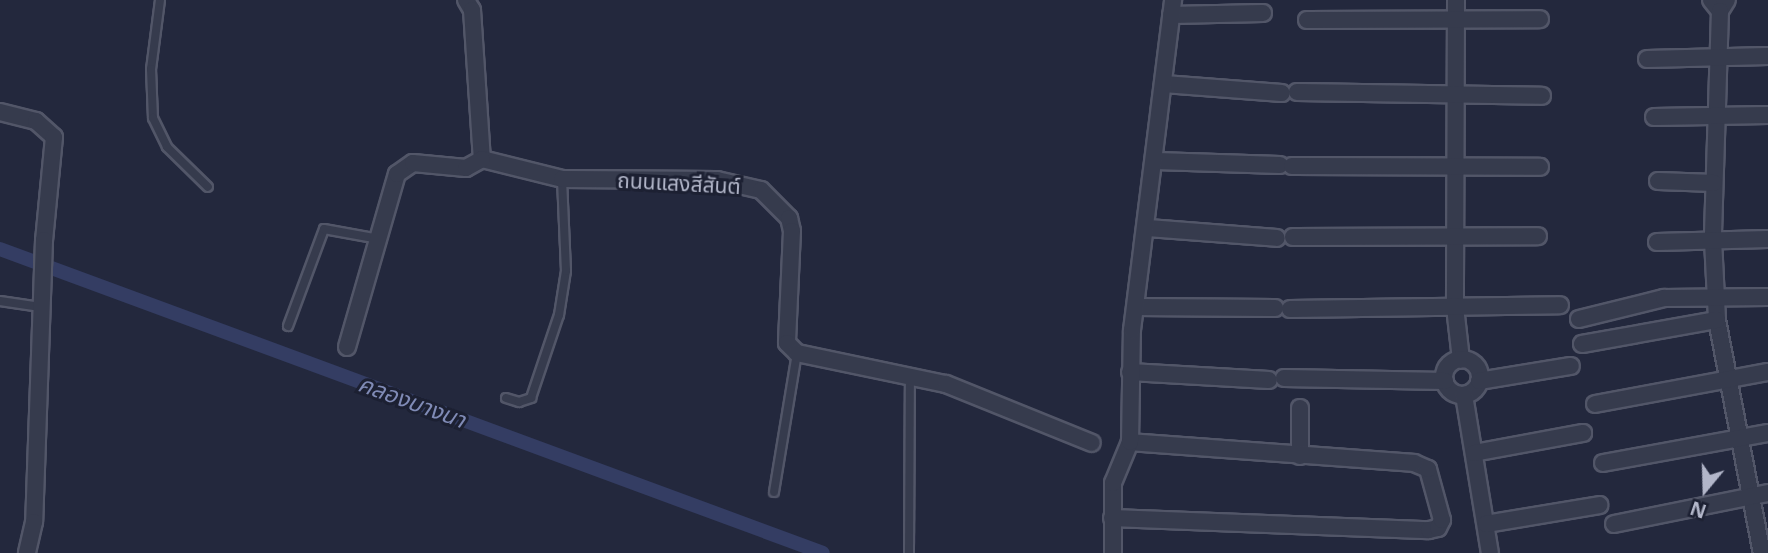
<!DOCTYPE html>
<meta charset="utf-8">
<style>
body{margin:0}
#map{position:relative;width:1768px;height:553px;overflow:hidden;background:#23283d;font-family:"Open Sans","Noto Sans Thai",sans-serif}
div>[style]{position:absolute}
.canal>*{height:14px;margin:-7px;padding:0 7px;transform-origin:7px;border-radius:7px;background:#343d63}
.roads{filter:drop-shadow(2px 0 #525668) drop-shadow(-2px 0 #525668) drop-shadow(0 2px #525668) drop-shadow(0 -2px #525668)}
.lane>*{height:8px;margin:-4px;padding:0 4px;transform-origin:4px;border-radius:4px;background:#363b4d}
.street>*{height:16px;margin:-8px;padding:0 8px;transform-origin:8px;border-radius:8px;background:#363b4d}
.street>.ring{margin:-8px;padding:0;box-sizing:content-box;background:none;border:16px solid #363b4d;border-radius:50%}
span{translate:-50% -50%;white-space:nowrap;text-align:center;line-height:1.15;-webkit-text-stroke:6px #1c2032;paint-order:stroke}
.street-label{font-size:21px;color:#b2b6c9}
.water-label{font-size:23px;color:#808bb6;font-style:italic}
.north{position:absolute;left:1670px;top:455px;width:70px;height:70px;-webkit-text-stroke:5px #1c2032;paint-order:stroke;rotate:199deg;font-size:19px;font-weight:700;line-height:28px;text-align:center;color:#b2b6c9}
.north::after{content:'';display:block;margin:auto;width:24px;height:32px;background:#b2b6c9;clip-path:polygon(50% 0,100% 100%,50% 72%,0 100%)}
</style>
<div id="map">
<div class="canal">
<i style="left:0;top:249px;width:877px;rotate:20.27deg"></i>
</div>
<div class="roads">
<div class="lane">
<i style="left:160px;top:0;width:70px;rotate:97.4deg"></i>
<i style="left:151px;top:69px;width:49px;rotate:87.7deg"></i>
<i style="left:153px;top:118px;width:32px;rotate:64deg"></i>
<i style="left:167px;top:147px;width:57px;rotate:44.3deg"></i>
<i style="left:0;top:301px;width:41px;rotate:8.3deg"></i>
<i style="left:288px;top:326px;width:103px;rotate:-69.6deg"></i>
<i style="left:324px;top:229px;width:56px;rotate:10.3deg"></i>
<i style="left:506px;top:398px;width:14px;rotate:17deg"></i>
<i style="left:519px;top:402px;width:13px;rotate:-18deg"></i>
<i style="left:531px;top:398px;width:88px;rotate:-71.4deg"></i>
<i style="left:559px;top:315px;width:45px;rotate:-81deg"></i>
<i style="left:566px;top:271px;width:92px;rotate:-92.5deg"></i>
<i style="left:774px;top:492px;width:141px;rotate:-80.6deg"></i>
<i style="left:909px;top:553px;width:178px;rotate:-89.7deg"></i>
</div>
<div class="street">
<i style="left:466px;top:0;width:12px;rotate:59deg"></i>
<i style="left:472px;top:10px;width:149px;rotate:86.2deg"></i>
<i style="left:482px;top:159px;width:82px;rotate:14deg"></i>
<i style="left:562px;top:179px;width:155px;rotate:0.4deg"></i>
<i style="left:717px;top:180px;width:45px;rotate:12.8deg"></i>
<i style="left:761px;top:190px;width:40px;rotate:45deg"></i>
<i style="left:789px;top:218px;width:13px;rotate:77deg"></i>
<i style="left:792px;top:231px;width:112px;rotate:92.6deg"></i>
<i style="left:787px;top:343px;width:14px;rotate:45deg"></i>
<i style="left:797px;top:353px;width:152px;rotate:11.8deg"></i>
<i style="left:946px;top:384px;width:157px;rotate:22deg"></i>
<i style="left:1456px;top:0;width:307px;rotate:90.2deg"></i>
<i style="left:1455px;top:307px;width:53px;rotate:83.5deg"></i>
<i style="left:1711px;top:0;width:14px;rotate:51deg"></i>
<i style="left:1720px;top:11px;width:13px;rotate:-58deg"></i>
<i style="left:1720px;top:11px;width:229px;rotate:91.8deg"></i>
<i style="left:1713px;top:240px;width:80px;rotate:87.1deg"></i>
<i style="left:1717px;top:320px;width:237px;rotate:79.1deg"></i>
<i style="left:1171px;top:15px;width:92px;rotate:-1.2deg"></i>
<i style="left:1307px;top:20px;width:233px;rotate:-0.2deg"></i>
<i style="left:1647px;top:59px;width:121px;rotate:-1.4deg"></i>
<i style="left:1164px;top:84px;width:118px;rotate:4.4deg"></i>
<i style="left:1297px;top:92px;width:245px;rotate:0.9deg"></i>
<i style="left:0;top:112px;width:37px;rotate:14deg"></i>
<i style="left:36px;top:121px;width:24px;rotate:42deg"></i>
<i style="left:54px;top:137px;width:103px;rotate:95.5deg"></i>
<i style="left:44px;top:240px;width:282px;rotate:92deg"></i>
<i style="left:34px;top:522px;width:32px;rotate:103deg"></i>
<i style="left:1654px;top:117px;width:114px;rotate:-1deg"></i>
<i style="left:1156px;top:161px;width:124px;rotate:1.8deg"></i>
<i style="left:1292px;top:166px;width:248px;rotate:0.2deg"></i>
<i style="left:1658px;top:181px;width:56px;rotate:2deg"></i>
<i style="left:1148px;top:228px;width:129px;rotate:4.4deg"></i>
<i style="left:1293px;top:237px;width:245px;rotate:-0.2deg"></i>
<i style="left:1657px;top:242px;width:111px;rotate:-1.5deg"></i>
<i style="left:1136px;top:307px;width:139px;rotate:0.4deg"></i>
<i style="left:1290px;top:309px;width:270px;rotate:-0.8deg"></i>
<i style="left:1579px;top:319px;width:88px;rotate:-13.9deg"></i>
<i style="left:1664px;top:298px;width:104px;rotate:-0.6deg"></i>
<i style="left:1582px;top:344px;width:137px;rotate:-10.1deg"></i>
<i style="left:347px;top:347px;width:180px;rotate:-73.9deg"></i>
<i style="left:397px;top:174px;width:19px;rotate:-35deg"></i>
<i style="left:413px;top:163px;width:53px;rotate:5.4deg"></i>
<i style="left:466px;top:168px;width:18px;rotate:-29deg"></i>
<i class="ring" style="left:1444px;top:359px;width:20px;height:20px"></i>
<i style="left:1130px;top:372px;width:139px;rotate:3.3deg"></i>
<i style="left:1284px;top:378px;width:161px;rotate:1.1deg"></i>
<i style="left:1479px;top:381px;width:93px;rotate:-9.3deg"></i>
<i style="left:1464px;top:395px;width:160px;rotate:80.7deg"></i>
<i style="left:1595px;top:404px;width:176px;rotate:-10.5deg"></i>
<i style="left:1474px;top:453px;width:111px;rotate:-10.4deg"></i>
<i style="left:1300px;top:456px;width:48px;rotate:-90deg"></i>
<i style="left:1603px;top:463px;width:168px;rotate:-10.3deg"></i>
<i style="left:1112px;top:518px;width:317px;rotate:2.2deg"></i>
<i style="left:1429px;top:530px;width:9px;rotate:-13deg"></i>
<i style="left:1438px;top:528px;width:9px;rotate:-63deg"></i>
<i style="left:1442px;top:520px;width:53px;rotate:-105.4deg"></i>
<i style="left:1428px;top:469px;width:15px;rotate:-157deg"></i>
<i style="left:1414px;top:463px;width:285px;rotate:-175.8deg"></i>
<i style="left:1486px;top:524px;width:115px;rotate:-9.5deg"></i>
<i style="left:1614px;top:524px;width:157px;rotate:-11.4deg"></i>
<i style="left:1113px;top:553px;width:70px;rotate:-90deg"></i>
<i style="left:1113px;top:483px;width:44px;rotate:-67.5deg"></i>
<i style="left:1130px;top:442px;width:112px;rotate:-89deg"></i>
<i style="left:1132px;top:330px;width:333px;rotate:-82.9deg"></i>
</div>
</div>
<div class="street-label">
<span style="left:679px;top:183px;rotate:3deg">ถนนแสงสีสันต์</span>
</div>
<div class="water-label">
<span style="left:412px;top:401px;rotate:20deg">คลองบางนา</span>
</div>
<div class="north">N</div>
</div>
